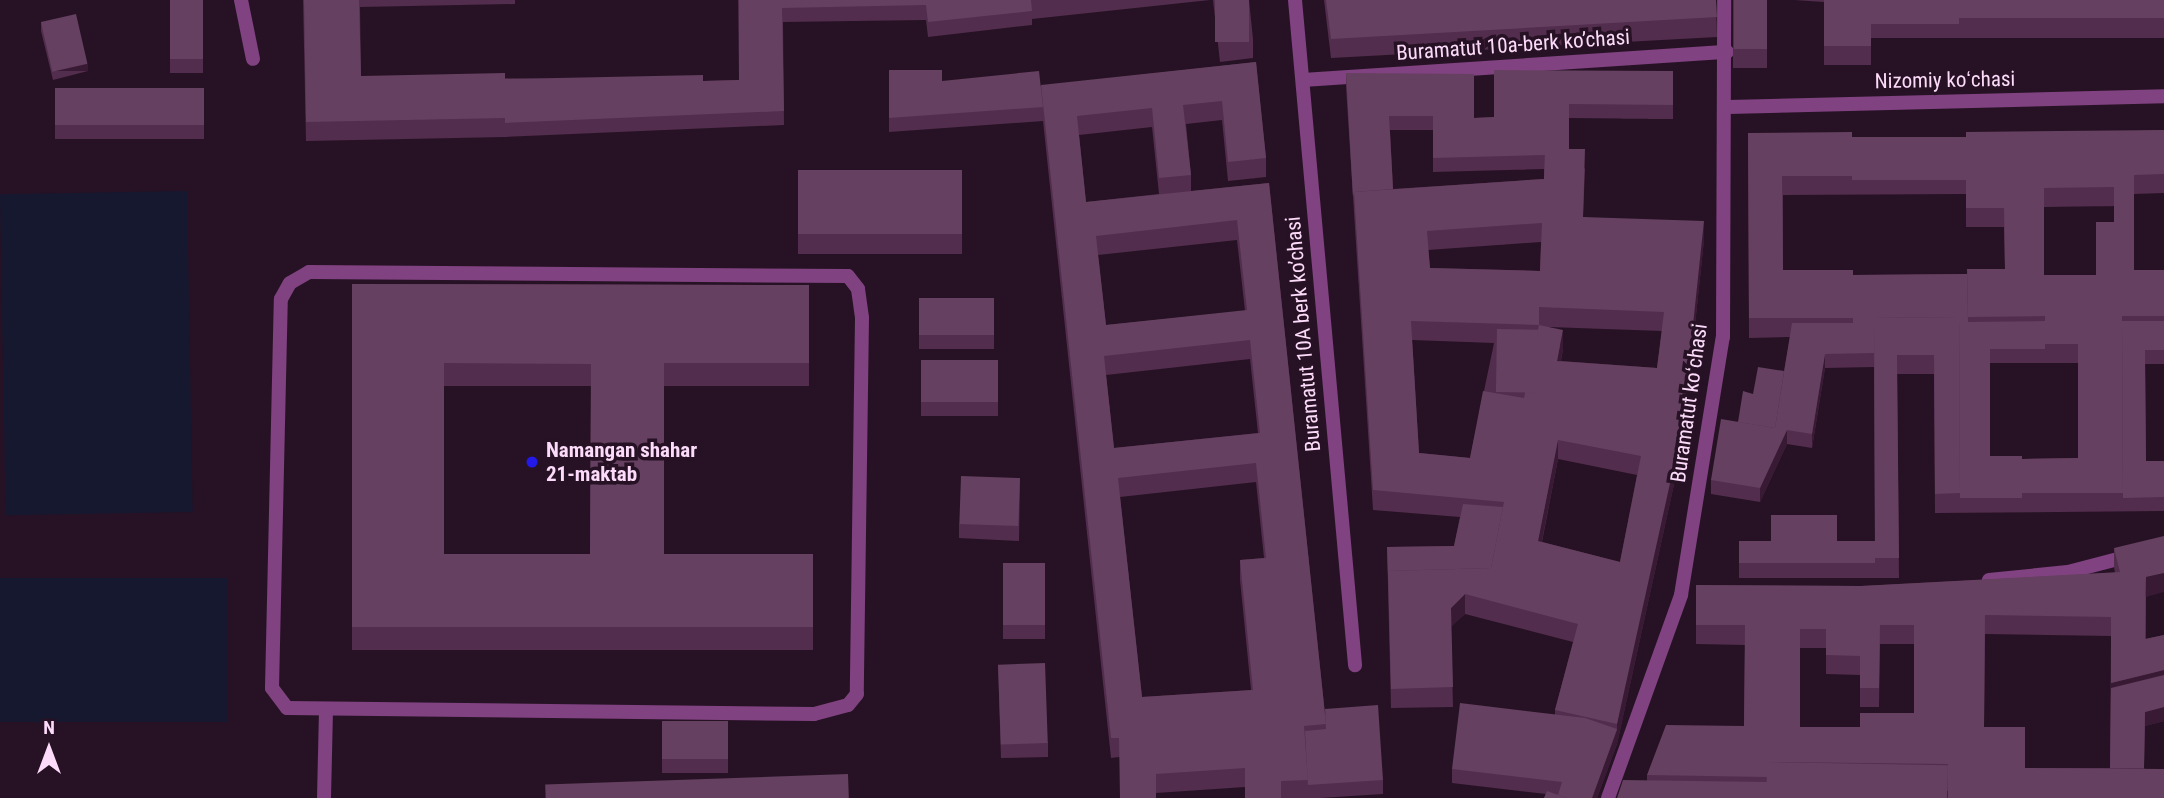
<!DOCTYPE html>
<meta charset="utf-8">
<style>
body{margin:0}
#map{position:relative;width:2164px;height:798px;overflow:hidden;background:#261224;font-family:"Roboto Condensed",sans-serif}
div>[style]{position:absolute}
.green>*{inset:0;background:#161830;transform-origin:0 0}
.lane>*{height:14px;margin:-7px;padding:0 7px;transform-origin:7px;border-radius:7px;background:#804281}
.street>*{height:14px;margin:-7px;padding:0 7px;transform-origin:7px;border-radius:7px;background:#804281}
.wall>*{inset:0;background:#532d4d;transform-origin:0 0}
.shaded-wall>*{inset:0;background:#391a35;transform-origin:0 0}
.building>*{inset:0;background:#654060;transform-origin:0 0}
.dots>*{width:19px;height:19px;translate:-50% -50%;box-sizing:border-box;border:4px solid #261224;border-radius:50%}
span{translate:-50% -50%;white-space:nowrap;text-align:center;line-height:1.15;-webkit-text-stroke:7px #261224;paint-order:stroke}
.street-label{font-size:21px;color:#fcdbfa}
.poi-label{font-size:21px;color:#fcdbfa;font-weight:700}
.left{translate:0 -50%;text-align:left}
.north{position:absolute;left:14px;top:714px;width:70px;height:70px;-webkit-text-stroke:5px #261224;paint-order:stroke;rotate:0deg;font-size:19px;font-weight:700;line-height:28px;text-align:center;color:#fcdbfa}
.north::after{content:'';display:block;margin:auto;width:24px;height:32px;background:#fcdbfa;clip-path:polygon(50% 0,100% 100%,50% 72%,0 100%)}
</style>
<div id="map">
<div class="green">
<i style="left:187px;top:191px;width:321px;height:187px;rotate:89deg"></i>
<i style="left:0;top:578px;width:227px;height:144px"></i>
</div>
<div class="lane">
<i style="left:309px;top:272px;width:539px;rotate:0.43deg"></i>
<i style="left:848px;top:276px;width:16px;rotate:52deg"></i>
<i style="left:858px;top:289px;width:29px;rotate:82deg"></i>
<i style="left:862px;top:318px;width:376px;rotate:90.8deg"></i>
<i style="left:857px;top:694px;width:14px;rotate:129deg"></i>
<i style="left:848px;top:705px;width:35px;rotate:165deg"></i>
<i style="left:814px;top:714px;width:527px;rotate:-179.35deg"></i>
<i style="left:287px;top:708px;width:25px;rotate:-127deg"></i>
<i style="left:272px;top:688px;width:389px;rotate:-88.7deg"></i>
<i style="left:281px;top:299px;width:18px;rotate:-61deg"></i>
<i style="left:290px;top:283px;width:22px;rotate:-30deg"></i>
<i style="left:324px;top:798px;width:85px;rotate:-88.7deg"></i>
</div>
<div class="street">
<i style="left:241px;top:0;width:60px;rotate:78.5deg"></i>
<i style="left:1295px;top:0;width:668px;rotate:84.84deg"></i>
<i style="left:1303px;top:80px;width:425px;rotate:-3.8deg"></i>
<i style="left:1728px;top:107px;width:436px;rotate:-1.4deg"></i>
<i style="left:1989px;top:580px;width:79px;rotate:-5.8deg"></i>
<i style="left:2068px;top:572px;width:99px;rotate:-14.6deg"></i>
<i style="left:1608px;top:798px;width:216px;rotate:-70.2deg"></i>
<i style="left:1681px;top:595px;width:261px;rotate:-80.8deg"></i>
<i style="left:1723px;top:337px;width:337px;rotate:-89.8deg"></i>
</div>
<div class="wall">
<i style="left:170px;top:0;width:33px;height:73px"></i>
<i style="clip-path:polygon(303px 0,515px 0,515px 4px,360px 7px,361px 76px,703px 81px,739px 80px,738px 0,1210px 0,1032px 19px,1032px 25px,928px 37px,926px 20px,783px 22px,784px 125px,505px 137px,306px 141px)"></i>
<i style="clip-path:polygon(1213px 0,1249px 0,1253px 39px,1253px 58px,1220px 62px)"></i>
<i style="clip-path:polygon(1324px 0,1716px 0,1717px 37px,1331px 58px)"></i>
<i style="left:1733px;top:0;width:34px;height:68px"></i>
<i style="clip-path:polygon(1794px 0,1871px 0,1871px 65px,1824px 65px,1824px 2px)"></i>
<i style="left:1871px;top:0;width:293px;height:38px"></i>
<i style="clip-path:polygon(41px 23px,88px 71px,53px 80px,41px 31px)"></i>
<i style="clip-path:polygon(evenodd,1256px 62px,1266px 158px,1266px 177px,1228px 181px,1222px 120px,1186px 124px,1191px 175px,1191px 191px,1269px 183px,1325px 714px,1383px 780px,1383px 794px,1320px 798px,1245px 798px,1245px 787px,1156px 793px,1119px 757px,1111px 758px,1043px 121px,889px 132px,889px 70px,942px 81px,1041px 86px,1256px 62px,1152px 127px,1159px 194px,1086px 202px,1079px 135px,1152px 127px,1256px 62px,1237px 240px,1245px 311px,1106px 325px,1098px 255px,1237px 240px,1256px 62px,1250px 359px,1258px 433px,1114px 448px,1106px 375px,1250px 359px,1256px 62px,1256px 482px,1264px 558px,1240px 560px,1240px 580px,1251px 690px,1142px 697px,1120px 497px,1256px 482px)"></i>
<i style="clip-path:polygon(evenodd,1673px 71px,1673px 119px,1569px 118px,1569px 149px,1585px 169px,1583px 217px,1704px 240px,1682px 448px,1617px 744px,1597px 798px,1544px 798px,1546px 794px,1452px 783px,1452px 769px,1555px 715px,1555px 710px,1573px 642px,1465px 614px,1451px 626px,1453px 707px,1391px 708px,1387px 547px,1454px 546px,1460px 517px,1373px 510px,1346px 87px,1346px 73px,1474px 118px,1494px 117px,1673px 71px,1390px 130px,1433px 130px,1433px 172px,1544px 169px,1544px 179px,1393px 189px,1390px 130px,1673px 71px,1541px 242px,1540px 271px,1430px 268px,1428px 250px,1541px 242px,1673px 71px,1549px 327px,1662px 331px,1657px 368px,1561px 361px,1563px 349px,1549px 327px,1673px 71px,1412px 340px,1494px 343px,1470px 458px,1419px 453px,1412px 340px,1673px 71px,1558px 459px,1637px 475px,1620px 562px,1542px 542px,1558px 459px)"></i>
<i style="left:204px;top:88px;width:51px;height:149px;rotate:90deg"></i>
<i style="clip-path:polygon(evenodd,2164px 130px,2164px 193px,2134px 194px,2134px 270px,2164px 270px,2164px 364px,2145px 364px,2146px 461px,2164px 461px,2164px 511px,1935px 513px,1934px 374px,1897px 374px,1899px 578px,1739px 578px,1739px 542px,1875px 541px,1874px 367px,1825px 368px,1812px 448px,1787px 444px,1760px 502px,1711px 494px,1711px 480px,1738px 422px,1753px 394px,1784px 371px,1790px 337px,1749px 338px,1748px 133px,1852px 138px,1966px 137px,2164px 130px,1966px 194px,1966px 227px,2004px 227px,2005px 269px,1967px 274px,1853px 275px,1783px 270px,1783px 195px,1966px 194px,2164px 130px,2114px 206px,2114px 222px,2096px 275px,2044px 275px,2044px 207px,2114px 206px,2164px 130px,1990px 363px,2078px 363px,2078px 458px,2022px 459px,1990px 456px,1990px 363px)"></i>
<i style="left:962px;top:170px;width:84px;height:164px;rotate:90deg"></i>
<i style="clip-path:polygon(evenodd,352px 284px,809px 285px,809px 386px,664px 386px,664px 554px,813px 554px,813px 650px,352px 650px,352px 284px,444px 386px,591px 386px,590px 554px,444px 554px,444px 386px)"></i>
<i style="left:919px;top:298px;width:75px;height:51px"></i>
<i style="left:921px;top:360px;width:77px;height:56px"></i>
<i style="clip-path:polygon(1020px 478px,1019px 541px,959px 538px,959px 524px)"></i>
<i style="clip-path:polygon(evenodd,2114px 548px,2146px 597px,2146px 639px,2164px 635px,2164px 721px,2145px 726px,2144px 768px,2164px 798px,1647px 781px,1647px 775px,1744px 726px,1745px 645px,1696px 644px,1696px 585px,1861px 586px,2115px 573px,2114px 567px,2114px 548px,1985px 634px,2111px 636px,2110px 768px,2025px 768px,1984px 727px,1985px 634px,2114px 548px,1880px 644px,1914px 644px,1914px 713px,1860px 727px,1800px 727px,1800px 648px,1826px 648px,1826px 674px,1860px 675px,1860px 707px,1879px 707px,1880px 644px)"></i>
<i style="left:1003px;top:563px;width:42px;height:76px"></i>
<i style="clip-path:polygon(998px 664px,1048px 743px,1048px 757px,1001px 758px)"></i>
<i style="left:662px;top:721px;width:66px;height:52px"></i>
</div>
<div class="shaded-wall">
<i style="left:88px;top:64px;width:7px;height:36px;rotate:90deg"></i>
<i style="clip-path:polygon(1704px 221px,1704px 240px,1682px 448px,1617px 744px,1597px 798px,1592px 798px,1617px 730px,1617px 724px)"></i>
<i style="clip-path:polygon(1563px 330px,1563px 349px,1557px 380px,1557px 361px)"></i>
<i style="clip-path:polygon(1825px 354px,1825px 368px,1812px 448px,1812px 434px)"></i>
<i style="clip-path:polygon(1787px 430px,1787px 444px,1760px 502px,1760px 488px)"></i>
<i style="clip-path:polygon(1558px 440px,1558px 459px,1538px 560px,1538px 541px)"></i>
<i style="clip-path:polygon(2164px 573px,2164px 592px,2146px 597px,2146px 577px)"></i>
<i style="clip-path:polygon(1465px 594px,1465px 614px,1451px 627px,1451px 608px)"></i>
<i style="clip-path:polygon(2164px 670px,2164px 689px,2111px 702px,2111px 683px)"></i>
<i style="clip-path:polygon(2164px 707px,2164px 721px,2145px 726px,2145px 712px)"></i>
</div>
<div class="building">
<i style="left:170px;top:0;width:33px;height:59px"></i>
<i style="clip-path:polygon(304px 0,359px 0,361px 76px,505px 73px,505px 118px,306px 122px)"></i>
<i style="clip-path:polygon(739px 0,1031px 0,1032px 11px,928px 22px,926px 5px,782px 8px,784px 111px,505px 123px,505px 79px,703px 75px,703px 81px,739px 80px)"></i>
<i style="left:1215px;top:0;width:34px;height:42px"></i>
<i style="clip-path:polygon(1326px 0,1716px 0,1717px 17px,1331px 39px)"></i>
<i style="left:1734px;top:0;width:33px;height:49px"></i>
<i style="left:1824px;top:0;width:47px;height:46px"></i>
<i style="left:1871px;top:0;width:88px;height:24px"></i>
<i style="left:1959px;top:0;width:205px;height:18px"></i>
<i style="left:76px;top:14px;width:51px;height:36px;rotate:77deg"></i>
<i style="clip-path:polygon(evenodd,1256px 62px,1266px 158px,1228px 162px,1222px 101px,1183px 105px,1191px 175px,1159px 178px,1152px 108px,1077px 116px,1086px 202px,1269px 183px,1326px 724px,1304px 726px,1308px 780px,1281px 781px,1281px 798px,1245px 798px,1245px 768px,1156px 774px,1156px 798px,1120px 798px,1119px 738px,1111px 738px,1041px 85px,1256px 62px,1237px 220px,1247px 310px,1106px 325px,1096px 236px,1237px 220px,1256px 62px,1250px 340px,1260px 433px,1114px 448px,1104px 356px,1250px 340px,1256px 62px,1256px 463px,1266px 558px,1240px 560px,1253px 690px,1142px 697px,1118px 478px,1256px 463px)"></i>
<i style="clip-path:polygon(889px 70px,942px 70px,942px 81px,1039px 71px,1043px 107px,889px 118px)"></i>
<i style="clip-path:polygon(1494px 70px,1673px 71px,1673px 105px,1569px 104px,1569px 149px,1545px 149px,1545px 155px,1433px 158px,1433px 116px,1389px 116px,1393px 189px,1354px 192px,1353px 197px,1346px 73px,1474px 74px,1474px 118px,1494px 117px)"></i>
<i style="left:204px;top:88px;width:37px;height:149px;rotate:90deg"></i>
<i style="clip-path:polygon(evenodd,2164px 130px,2164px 174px,2134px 175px,2134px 270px,2164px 270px,2164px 316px,2122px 316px,2123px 493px,2022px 493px,2022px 459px,2078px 458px,2078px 344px,2045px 344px,2045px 316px,1968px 317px,1967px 269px,2005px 269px,2004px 208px,1966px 208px,1966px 132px,2164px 130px,2114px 187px,2114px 222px,2096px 222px,2096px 275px,2044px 275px,2044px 188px,2114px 187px)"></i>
<i style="clip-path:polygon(1852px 132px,1852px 176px,1782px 176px,1783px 270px,1853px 270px,1853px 318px,1749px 318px,1748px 133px)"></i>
<i style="left:1966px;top:137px;width:43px;height:114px;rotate:90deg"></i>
<i style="clip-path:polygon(evenodd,1545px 149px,1585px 149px,1583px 217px,1704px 221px,1682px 429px,1617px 724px,1555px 710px,1578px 624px,1465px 594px,1451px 608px,1453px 687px,1391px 689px,1388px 571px,1491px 568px,1504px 502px,1373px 490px,1354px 192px,1544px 179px,1545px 149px,1542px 223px,1540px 271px,1430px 268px,1427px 231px,1542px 223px,1545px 149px,1539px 307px,1664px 312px,1657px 368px,1557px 361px,1563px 330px,1539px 325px,1539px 307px,1545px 149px,1411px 321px,1539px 325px,1524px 398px,1483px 391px,1470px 458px,1419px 453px,1411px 321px,1545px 149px,1558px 440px,1641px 456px,1620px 562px,1538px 541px,1558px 440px)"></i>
<i style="left:962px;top:170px;width:64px;height:164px;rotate:90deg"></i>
<i style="clip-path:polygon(1967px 274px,1968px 322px,2045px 321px,2045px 349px,1990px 349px,1990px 456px,2022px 456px,2022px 498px,1960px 498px,1959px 317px,1874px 318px,1874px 353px,1825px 354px,1812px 434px,1787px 430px,1760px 488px,1711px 480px,1721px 419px,1775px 428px,1792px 323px,1853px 323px,1853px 275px)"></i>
<i style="clip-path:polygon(evenodd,352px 284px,809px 285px,809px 363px,664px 363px,664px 554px,813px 554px,813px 627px,352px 627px,352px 284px,444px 363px,591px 364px,590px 554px,444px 554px,444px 363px)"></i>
<i style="left:919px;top:298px;width:75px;height:37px"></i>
<i style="clip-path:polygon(1959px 317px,1960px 493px,1935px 494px,1934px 355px,1897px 355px,1899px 558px,1875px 558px,1874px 318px)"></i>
<i style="clip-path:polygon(2122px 321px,2164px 321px,2164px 350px,2145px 350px,2146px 461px,2164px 461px,2164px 497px,2123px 498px)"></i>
<i style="left:1497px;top:329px;width:41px;height:63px;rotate:1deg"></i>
<i style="left:921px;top:360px;width:77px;height:42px"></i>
<i style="clip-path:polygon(1758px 367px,1784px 371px,1775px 428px,1738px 422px,1743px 391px,1753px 394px)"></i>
<i style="left:961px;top:476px;width:59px;height:48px;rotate:2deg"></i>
<i style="clip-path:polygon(1463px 504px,1503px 507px,1491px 568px,1388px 571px,1388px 576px,1387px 547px,1454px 546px)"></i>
<i style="left:1837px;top:515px;width:26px;height:66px;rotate:90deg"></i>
<i style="clip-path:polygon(evenodd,2164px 536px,2164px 573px,2146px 577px,2145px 639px,2164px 635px,2164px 670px,2111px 683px,2111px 617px,1985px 615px,1984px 727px,2025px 727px,2025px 768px,2164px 769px,2164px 798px,1948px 798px,1948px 764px,1767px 762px,1767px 777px,1647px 775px,1666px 725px,1744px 726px,1745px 625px,1696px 625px,1696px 585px,1861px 586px,2120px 572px,2114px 548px,2164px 536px,1880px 625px,1914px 625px,1914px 713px,1860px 713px,1860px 727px,1800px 727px,1800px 629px,1826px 629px,1826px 655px,1860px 656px,1860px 688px,1879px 688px,1880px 625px)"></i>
<i style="left:1875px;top:541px;width:22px;height:136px;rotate:90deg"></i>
<i style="left:1003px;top:563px;width:42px;height:62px"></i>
<i style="left:1045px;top:663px;width:80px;height:47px;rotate:88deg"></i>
<i style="clip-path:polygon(2164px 675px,2164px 707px,2145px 712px,2144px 768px,2110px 768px,2111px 688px)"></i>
<i style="clip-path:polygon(1460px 703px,1585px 718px,1617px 729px,1592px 798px,1567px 798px,1558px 795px,1562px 782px,1452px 769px)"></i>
<i style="clip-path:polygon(1378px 705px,1383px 780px,1308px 785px,1305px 731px,1326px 729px,1325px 709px)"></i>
<i style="left:662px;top:721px;width:66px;height:38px"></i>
<i style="left:1767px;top:762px;width:181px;height:36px;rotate:1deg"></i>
<i style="left:848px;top:774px;width:24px;height:303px;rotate:88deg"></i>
<i style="clip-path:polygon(1623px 780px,1767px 782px,1767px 798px,1617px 798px)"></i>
<i style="clip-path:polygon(1547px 791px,1567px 798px,1544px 798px)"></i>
</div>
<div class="dots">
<i style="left:532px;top:462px;background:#2319e9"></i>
</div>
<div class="street-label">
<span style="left:1513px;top:45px;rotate:-4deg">Buramatut 10а-berk koʼchasi</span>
<span style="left:1945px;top:80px;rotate:-1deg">Nizomiy koʻchasi</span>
<span style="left:1303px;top:334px;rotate:-95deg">Buramatut 10А berk koʼchasi</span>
<span style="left:1689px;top:403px;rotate:-82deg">Buramatut koʻchasi</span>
</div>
<div class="poi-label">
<span class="left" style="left:546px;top:462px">Namangan shahar<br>21-maktab</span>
</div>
<div class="north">N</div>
</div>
